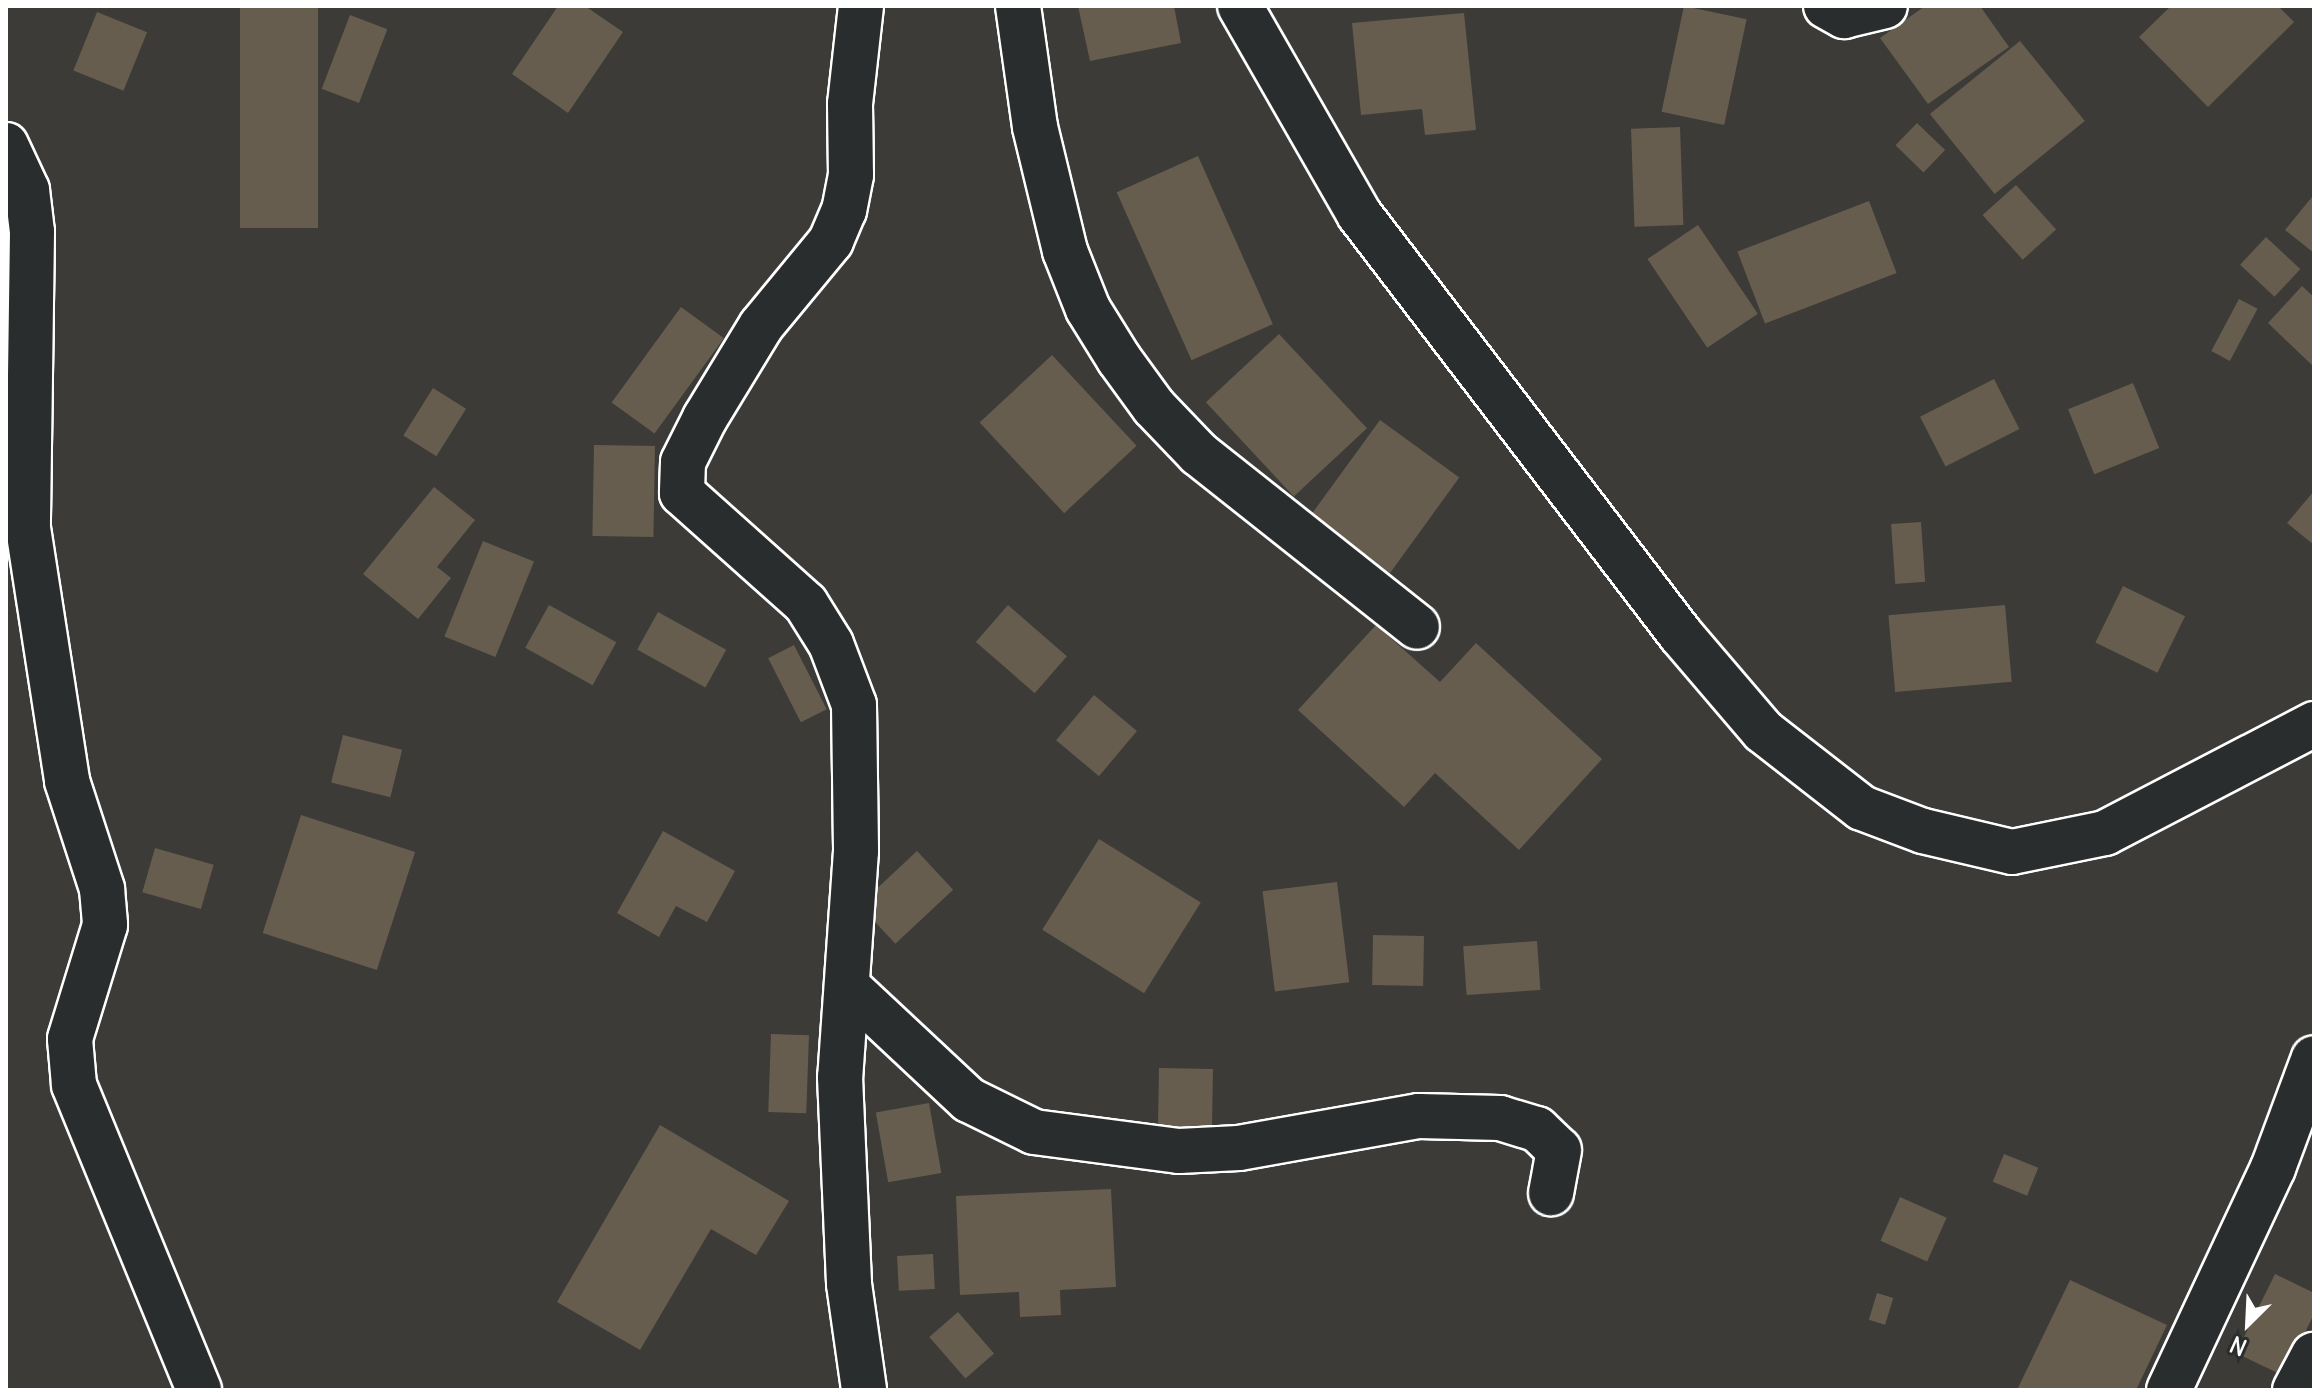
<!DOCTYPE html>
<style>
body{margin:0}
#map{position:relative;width:2320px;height:1396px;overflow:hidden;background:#3c3b38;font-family:Delius,sans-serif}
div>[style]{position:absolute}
.building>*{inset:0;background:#665d4e;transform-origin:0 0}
.roads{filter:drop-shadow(2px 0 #fff) drop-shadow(-2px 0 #fff) drop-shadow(0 2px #fff) drop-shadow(0 -2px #fff)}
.minor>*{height:44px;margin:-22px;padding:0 22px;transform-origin:22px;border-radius:22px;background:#2a2d2e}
span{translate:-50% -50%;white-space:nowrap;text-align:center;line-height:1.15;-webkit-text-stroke:7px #2a2d2e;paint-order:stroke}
.frame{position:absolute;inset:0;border:8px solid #fff;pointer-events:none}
.north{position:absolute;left:2208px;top:1284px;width:80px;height:80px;-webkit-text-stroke:6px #2a2d2e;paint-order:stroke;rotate:204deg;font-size:22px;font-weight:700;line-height:32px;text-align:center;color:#fff}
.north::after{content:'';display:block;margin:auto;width:28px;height:36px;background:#fff;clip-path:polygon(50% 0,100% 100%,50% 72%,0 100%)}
</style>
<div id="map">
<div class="building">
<i style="left:240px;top:6px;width:78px;height:222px"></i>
<i style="clip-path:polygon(558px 6px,585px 6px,623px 32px,568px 113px,512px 74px)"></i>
<i style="clip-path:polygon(1078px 6px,1174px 6px,1181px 43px,1090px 61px)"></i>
<i style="left:1684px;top:6px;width:64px;height:108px;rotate:12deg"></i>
<i style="clip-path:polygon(1925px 6px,1980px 6px,2009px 47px,1928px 104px,1880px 38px)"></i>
<i style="clip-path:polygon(2171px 6px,2278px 6px,2294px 22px,2208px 107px,2139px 37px)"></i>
<i style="left:97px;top:12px;width:54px;height:63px;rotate:22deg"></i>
<i style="clip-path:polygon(1464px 13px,1476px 130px,1425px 135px,1422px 109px,1361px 115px,1352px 23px)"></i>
<i style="left:350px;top:15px;width:40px;height:79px;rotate:21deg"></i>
<i style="left:2020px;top:41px;width:103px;height:116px;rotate:51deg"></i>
<i style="left:1917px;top:123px;width:39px;height:31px;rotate:44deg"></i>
<i style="left:1680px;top:127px;width:98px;height:49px;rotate:88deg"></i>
<i style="left:1198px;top:156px;width:184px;height:89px;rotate:66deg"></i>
<i style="left:2016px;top:185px;width:60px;height:45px;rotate:48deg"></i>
<i style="clip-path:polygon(2312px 197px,2314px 198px,2314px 253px,2285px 230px)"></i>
<i style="left:1869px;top:201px;width:77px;height:141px;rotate:69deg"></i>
<i style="left:1698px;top:225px;width:107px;height:61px;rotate:56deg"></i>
<i style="left:2266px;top:237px;width:47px;height:38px;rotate:43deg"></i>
<i style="clip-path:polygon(2302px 286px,2314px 297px,2314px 367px,2268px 323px)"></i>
<i style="left:2239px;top:299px;width:21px;height:59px;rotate:28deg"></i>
<i style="left:681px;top:307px;width:53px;height:118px;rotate:36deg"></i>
<i style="left:1279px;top:334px;width:129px;height:100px;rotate:47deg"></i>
<i style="left:1052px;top:355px;width:124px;height:99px;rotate:47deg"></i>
<i style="left:1994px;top:379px;width:56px;height:83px;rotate:63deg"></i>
<i style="left:2133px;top:383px;width:70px;height:70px;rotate:68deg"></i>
<i style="left:433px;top:388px;width:39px;height:56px;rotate:32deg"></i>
<i style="left:1380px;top:420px;width:98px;height:119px;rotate:36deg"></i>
<i style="left:594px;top:445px;width:61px;height:91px;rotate:1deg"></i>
<i style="clip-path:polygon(434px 487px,475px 520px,437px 567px,451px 578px,418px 619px,363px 574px)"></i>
<i style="clip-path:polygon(2314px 491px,2314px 545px,2287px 523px)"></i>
<i style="left:1921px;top:522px;width:60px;height:30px;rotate:86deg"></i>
<i style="left:483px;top:541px;width:55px;height:103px;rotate:22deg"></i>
<i style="left:2123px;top:586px;width:69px;height:63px;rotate:26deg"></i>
<i style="left:549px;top:605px;width:77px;height:49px;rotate:29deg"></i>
<i style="left:1008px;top:605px;width:78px;height:49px;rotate:41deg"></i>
<i style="left:2005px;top:605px;width:77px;height:117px;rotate:85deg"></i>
<i style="left:658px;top:612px;width:78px;height:43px;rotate:29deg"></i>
<i style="clip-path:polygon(1376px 625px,1440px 682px,1476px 643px,1602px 759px,1519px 850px,1435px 773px,1404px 807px,1298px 710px)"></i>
<i style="left:794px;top:645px;width:72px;height:29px;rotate:63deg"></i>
<i style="left:1094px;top:695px;width:56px;height:59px;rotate:40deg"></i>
<i style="left:343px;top:735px;width:61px;height:49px;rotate:14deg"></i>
<i style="left:301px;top:815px;width:120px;height:124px;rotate:18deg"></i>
<i style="clip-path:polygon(663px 831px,735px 871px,707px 922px,676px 906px,659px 937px,617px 913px)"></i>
<i style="left:1099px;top:839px;width:120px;height:107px;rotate:32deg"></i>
<i style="left:155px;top:848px;width:61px;height:46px;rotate:16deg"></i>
<i style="left:917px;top:851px;width:53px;height:79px;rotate:47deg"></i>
<i style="left:1337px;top:882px;width:101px;height:75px;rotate:83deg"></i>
<i style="left:1373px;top:935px;width:51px;height:50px;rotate:1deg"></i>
<i style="left:1537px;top:941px;width:49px;height:74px;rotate:86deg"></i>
<i style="left:771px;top:1034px;width:38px;height:78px;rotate:2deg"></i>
<i style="left:1159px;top:1068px;width:54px;height:60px;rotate:1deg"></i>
<i style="left:929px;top:1103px;width:71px;height:54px;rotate:80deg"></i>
<i style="clip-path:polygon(660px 1125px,789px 1201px,756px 1255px,711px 1229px,640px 1350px,557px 1302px)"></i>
<i style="left:2004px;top:1154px;width:37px;height:30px;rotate:22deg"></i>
<i style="clip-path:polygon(1111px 1189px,1116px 1287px,1060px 1290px,1061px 1315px,1020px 1317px,1019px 1292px,960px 1295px,956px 1196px)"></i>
<i style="left:1900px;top:1197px;width:51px;height:48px;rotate:24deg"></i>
<i style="left:933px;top:1254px;width:35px;height:36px;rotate:87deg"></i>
<i style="clip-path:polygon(2275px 1274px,2314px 1293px,2314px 1314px,2284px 1376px,2236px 1353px)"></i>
<i style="clip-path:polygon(2070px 1280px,2167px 1325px,2136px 1390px,2017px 1390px)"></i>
<i style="left:1877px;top:1293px;width:17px;height:28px;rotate:17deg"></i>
<i style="left:958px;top:1312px;width:55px;height:38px;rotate:49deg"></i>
</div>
<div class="roads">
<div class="minor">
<i style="left:861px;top:6px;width:99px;rotate:96.4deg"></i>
<i style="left:850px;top:104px;width:71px;rotate:89.2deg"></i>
<i style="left:851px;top:175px;width:36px;rotate:101deg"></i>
<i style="left:844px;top:210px;width:34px;rotate:113deg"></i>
<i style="left:831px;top:241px;width:110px;rotate:129.5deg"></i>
<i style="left:761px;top:326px;width:108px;rotate:121.3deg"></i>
<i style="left:705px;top:418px;width:49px;rotate:116.6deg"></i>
<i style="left:683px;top:462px;width:31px;rotate:92deg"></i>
<i style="left:682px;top:493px;width:166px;rotate:41.8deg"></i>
<i style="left:806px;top:604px;width:47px;rotate:58deg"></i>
<i style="left:831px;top:644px;width:65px;rotate:69.3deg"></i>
<i style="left:854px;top:705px;width:146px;rotate:89.2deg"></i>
<i style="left:856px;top:851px;width:227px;rotate:94deg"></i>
<i style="left:840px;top:1077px;width:207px;rotate:87.5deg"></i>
<i style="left:849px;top:1284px;width:107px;rotate:81.9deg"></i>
<i style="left:1018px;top:6px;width:122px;rotate:82deg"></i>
<i style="left:1035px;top:127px;width:128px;rotate:76.4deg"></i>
<i style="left:1065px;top:251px;width:62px;rotate:68.4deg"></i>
<i style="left:1088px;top:309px;width:59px;rotate:58.2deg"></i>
<i style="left:1119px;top:359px;width:59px;rotate:53.9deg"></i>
<i style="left:1154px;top:407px;width:65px;rotate:46.2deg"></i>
<i style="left:1199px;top:454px;width:278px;rotate:38.4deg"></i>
<i style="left:1240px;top:6px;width:240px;rotate:60.2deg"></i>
<i style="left:1359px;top:214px;width:530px;rotate:52.59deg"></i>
<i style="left:1681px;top:635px;width:126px;rotate:49.5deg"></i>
<i style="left:1763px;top:731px;width:125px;rotate:37.9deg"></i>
<i style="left:1862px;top:808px;width:65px;rotate:20.7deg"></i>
<i style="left:1923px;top:831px;width:91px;rotate:13.3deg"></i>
<i style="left:2012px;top:852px;width:95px;rotate:-11.5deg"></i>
<i style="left:2105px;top:833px;width:236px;rotate:-27.5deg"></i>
<i style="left:1826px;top:6px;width:21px;rotate:29deg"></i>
<i style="left:1844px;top:16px;width:42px;rotate:-13.7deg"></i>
<i style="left:6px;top:145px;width:50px;rotate:65deg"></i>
<i style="left:27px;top:190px;width:42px;rotate:83.2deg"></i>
<i style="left:32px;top:232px;width:296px;rotate:90.8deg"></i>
<i style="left:28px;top:528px;width:256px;rotate:81.2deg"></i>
<i style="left:67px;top:781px;width:114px;rotate:72deg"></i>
<i style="left:102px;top:889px;width:36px;rotate:85deg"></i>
<i style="left:105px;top:925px;width:119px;rotate:107.1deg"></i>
<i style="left:70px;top:1039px;width:46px;rotate:85deg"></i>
<i style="left:74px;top:1085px;width:330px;rotate:67.7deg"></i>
<i style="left:847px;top:986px;width:167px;rotate:43.1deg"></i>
<i style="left:969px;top:1100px;width:72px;rotate:26.2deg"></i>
<i style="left:1034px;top:1132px;width:146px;rotate:7.5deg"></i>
<i style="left:1179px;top:1151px;width:60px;rotate:-2.9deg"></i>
<i style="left:1239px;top:1148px;width:183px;rotate:-10.1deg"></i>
<i style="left:1419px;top:1116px;width:81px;rotate:1.4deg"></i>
<i style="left:1500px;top:1118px;width:39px;rotate:17deg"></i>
<i style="left:1537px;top:1129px;width:30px;rotate:44deg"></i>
<i style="left:1559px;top:1150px;width:44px;rotate:100.5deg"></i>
<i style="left:2169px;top:1390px;width:245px;rotate:-64.9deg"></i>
<i style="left:2273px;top:1168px;width:117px;rotate:-69.6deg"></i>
<i style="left:2295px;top:1390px;width:40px;rotate:-62deg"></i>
</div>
</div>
<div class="frame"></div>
<div class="north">N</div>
</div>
